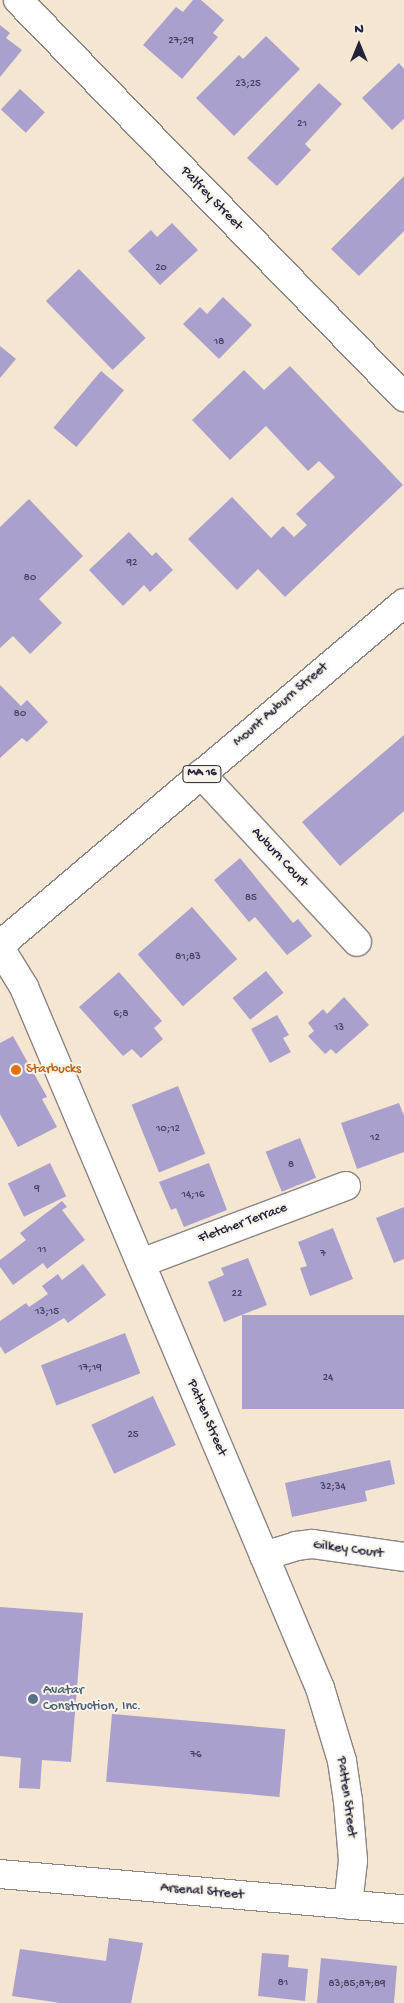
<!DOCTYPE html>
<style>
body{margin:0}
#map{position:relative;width:404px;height:2003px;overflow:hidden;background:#f5e6d1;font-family:"Gochi Hand",sans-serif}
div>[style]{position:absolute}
.building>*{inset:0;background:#a9a0ce;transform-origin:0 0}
.roads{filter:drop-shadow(1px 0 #8c8486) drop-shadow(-1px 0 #8c8486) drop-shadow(0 1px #8c8486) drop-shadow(0 -1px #8c8486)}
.minor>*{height:28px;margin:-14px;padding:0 14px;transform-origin:14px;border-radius:14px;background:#fff}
.major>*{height:28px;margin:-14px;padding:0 14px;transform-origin:14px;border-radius:14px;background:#fff}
.dots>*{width:14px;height:14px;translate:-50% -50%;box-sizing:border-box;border:2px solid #f7f3e8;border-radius:50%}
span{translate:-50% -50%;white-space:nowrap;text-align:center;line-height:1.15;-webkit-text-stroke:4px #f7f3e8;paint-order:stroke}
.number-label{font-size:11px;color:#444260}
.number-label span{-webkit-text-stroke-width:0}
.shield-label span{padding:1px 4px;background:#f7f3e8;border:1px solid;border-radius:4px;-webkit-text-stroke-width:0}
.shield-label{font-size:12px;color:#22223b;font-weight:700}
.street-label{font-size:14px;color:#22223b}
.food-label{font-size:14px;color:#c56008}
.left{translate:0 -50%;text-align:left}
.service-label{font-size:14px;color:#4e5e75}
.north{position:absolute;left:334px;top:20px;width:50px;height:50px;-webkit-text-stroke:4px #f7f3e8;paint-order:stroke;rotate:0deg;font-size:14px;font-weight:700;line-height:20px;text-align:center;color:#22223b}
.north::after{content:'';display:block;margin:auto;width:18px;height:22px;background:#22223b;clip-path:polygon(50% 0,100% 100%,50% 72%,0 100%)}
</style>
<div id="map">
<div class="building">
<i style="clip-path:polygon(193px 0,201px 0,224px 20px,213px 33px,218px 37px,182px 79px,143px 45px,176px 7px,183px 12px)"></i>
<i style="clip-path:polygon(0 25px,10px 33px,6px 38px,22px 50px,0 77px)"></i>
<i style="clip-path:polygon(266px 36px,300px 69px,234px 136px,196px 98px,239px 55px,243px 59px)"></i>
<i style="clip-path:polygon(399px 63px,404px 69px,404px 119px,392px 130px,362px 98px)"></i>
<i style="clip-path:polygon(319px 83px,342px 104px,305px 144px,311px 150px,277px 186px,247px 158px)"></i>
<i style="left:20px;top:89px;width:34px;height:28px;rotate:43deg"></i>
<i style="clip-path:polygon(404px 176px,404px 231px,359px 276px,331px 249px)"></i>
<i style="clip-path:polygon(172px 223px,198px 250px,160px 285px,128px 251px,151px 230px,157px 237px)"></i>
<i style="left:79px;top:269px;width:96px;height:46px;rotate:46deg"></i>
<i style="clip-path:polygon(223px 297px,252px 325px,219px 359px,183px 324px,200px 307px,207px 314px)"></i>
<i style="clip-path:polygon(0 346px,16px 359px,0 378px)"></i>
<i style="clip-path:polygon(290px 366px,403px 485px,285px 597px,258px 569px,237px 590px,188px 539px,232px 497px,271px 538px,283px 526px,294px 537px,307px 525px,296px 514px,335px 477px,319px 461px,308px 471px,266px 426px,230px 460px,192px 420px,244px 370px,264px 390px)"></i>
<i style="left:101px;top:371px;width:30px;height:74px;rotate:40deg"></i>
<i style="clip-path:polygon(29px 499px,83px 556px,39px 599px,62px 623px,30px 654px,13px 636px,0 648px,0 527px)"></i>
<i style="clip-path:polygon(129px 532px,152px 556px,156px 552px,173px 570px,150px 592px,144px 585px,123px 606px,89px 570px)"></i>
<i style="clip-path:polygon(0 685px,21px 706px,27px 700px,48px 722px,27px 742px,22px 738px,0 758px)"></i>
<i style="clip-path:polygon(404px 735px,404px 811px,340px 866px,302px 822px)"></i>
<i style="clip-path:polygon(240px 858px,293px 923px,298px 919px,312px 936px,287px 955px,255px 917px,249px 922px,214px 880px)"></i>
<i style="left:192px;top:907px;width:69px;height:72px;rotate:49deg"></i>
<i style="left:266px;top:971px;width:28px;height:43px;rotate:51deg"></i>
<i style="clip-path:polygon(119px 972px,162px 1021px,154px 1028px,163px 1039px,141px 1058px,132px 1049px,123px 1056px,79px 1007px)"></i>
<i style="clip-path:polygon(344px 997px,369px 1025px,336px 1054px,331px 1049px,325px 1054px,308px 1036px,314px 1031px,308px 1023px,323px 1009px,327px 1014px)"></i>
<i style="clip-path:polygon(277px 1015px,289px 1035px,283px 1038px,291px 1052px,270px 1063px,251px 1029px)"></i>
<i style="clip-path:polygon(13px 1036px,47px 1097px,42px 1099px,57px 1127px,18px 1147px,0 1114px,0 1043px)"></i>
<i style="left:178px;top:1086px;width:73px;height:50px;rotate:68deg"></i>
<i style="clip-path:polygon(399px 1103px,404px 1116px,404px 1152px,357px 1169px,341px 1123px)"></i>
<i style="left:300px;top:1138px;width:43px;height:37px;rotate:68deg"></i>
<i style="left:50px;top:1163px;width:37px;height:47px;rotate:64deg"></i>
<i style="clip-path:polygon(209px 1163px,227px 1210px,184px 1227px,176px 1208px,171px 1210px,159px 1182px)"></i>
<i style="clip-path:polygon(62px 1201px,67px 1207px,62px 1210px,85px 1240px,47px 1269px,43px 1263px,13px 1285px,0 1267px,0 1260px,26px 1240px,20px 1233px)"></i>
<i style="clip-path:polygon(404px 1207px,404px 1259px,394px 1263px,376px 1218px)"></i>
<i style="clip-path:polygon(333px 1228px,353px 1279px,310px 1296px,300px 1268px,307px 1266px,298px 1242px)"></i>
<i style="clip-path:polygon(248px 1258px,267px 1305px,224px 1322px,208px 1282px,224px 1275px,221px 1268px)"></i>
<i style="clip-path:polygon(83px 1264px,106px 1295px,68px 1323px,64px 1318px,5px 1354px,0 1346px,0 1321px,26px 1303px,29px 1307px,48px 1294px,42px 1286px,58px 1274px,62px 1280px)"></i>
<i style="left:404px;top:1315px;width:94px;height:162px;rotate:90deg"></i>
<i style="left:125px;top:1333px;width:43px;height:90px;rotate:69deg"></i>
<i style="left:153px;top:1396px;width:54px;height:68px;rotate:65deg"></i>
<i style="clip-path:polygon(390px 1460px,395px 1484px,365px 1491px,367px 1501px,292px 1517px,285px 1483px)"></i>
<i style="clip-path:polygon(0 1607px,83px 1613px,71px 1762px,42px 1760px,40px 1789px,19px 1788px,21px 1758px,0 1756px)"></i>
<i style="left:112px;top:1714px;width:174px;height:68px;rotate:5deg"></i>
<i style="clip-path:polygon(109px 1938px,143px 1943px,131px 2003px,61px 2003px,12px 1996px,20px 1949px,106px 1961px)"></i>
<i style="clip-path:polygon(262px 1953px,289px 1955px,288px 1967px,308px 1969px,305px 2001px,258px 1996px)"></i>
<i style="clip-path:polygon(321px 1958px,397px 1966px,394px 2003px,317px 2003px)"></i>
</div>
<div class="roads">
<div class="minor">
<i style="left:18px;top:0;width:554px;rotate:45.8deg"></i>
<i style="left:201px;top:774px;width:229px;rotate:47.1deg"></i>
<i style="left:0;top:948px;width:46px;rotate:58.4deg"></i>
<i style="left:24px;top:987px;width:761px;rotate:67.11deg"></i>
<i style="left:320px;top:1688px;width:76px;rotate:73.2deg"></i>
<i style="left:342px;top:1761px;width:40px;rotate:81.5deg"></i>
<i style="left:348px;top:1801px;width:60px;rotate:85.2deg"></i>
<i style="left:353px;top:1861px;width:44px;rotate:96.5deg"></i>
<i style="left:141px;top:1263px;width:219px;rotate:-20.6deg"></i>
<i style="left:264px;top:1556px;width:34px;rotate:-17deg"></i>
<i style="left:296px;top:1546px;width:17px;rotate:-7deg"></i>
<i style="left:313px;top:1544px;width:92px;rotate:8.1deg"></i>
</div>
<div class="major">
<i style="left:0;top:945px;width:529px;rotate:-40.25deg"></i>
<i style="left:0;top:1874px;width:406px;rotate:5deg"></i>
</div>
</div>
<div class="dots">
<i style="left:16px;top:1070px;background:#e8710a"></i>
<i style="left:33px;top:1699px;background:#5c6f8a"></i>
</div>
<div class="number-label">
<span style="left:181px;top:41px">27;29</span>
<span style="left:248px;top:84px">23;25</span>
<span style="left:302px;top:124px">21</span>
<span style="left:161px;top:268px">20</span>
<span style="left:219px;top:342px">18</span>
<span style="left:132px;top:563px">92</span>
<span style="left:30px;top:578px">80</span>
<span style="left:20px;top:714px">80</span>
<span style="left:251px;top:898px">85</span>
<span style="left:188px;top:957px">81;83</span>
<span style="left:121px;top:1014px">6;8</span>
<span style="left:339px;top:1028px">13</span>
<span style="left:168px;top:1129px">10;12</span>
<span style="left:375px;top:1138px">12</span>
<span style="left:291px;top:1165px">8</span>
<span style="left:37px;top:1189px">9</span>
<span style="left:193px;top:1195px">14;16</span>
<span style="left:42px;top:1250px">11</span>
<span style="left:323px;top:1254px">7</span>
<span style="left:237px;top:1294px">22</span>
<span style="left:47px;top:1312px">13;15</span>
<span style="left:90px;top:1368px">17;19</span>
<span style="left:328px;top:1378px">24</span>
<span style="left:133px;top:1435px">25</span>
<span style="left:333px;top:1487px">32;34</span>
<span style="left:196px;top:1755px">76</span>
<span style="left:283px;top:1983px">81</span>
<span style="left:357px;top:1984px">83;85;87;89</span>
</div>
<div class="shield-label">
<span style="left:202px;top:774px">MA 16</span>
</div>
<div class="street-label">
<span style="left:211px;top:199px;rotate:46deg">Palfrey Street</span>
<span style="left:281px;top:705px;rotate:-41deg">Mount Auburn Street</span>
<span style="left:279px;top:858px;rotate:47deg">Auburn Court</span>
<span style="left:243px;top:1224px;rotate:-20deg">Fletcher Terrace</span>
<span style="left:206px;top:1418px;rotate:67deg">Patten Street</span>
<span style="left:348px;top:1550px;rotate:7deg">Gilkey Court</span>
<span style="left:346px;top:1797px;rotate:82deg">Patten Street</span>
<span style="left:202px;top:1892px;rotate:5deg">Arsenal Street</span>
</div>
<div class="food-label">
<span class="left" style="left:26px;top:1070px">Starbucks</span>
</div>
<div class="service-label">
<span class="left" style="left:43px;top:1699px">Avatar<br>Construction, Inc.</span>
</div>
<div class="north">N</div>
</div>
